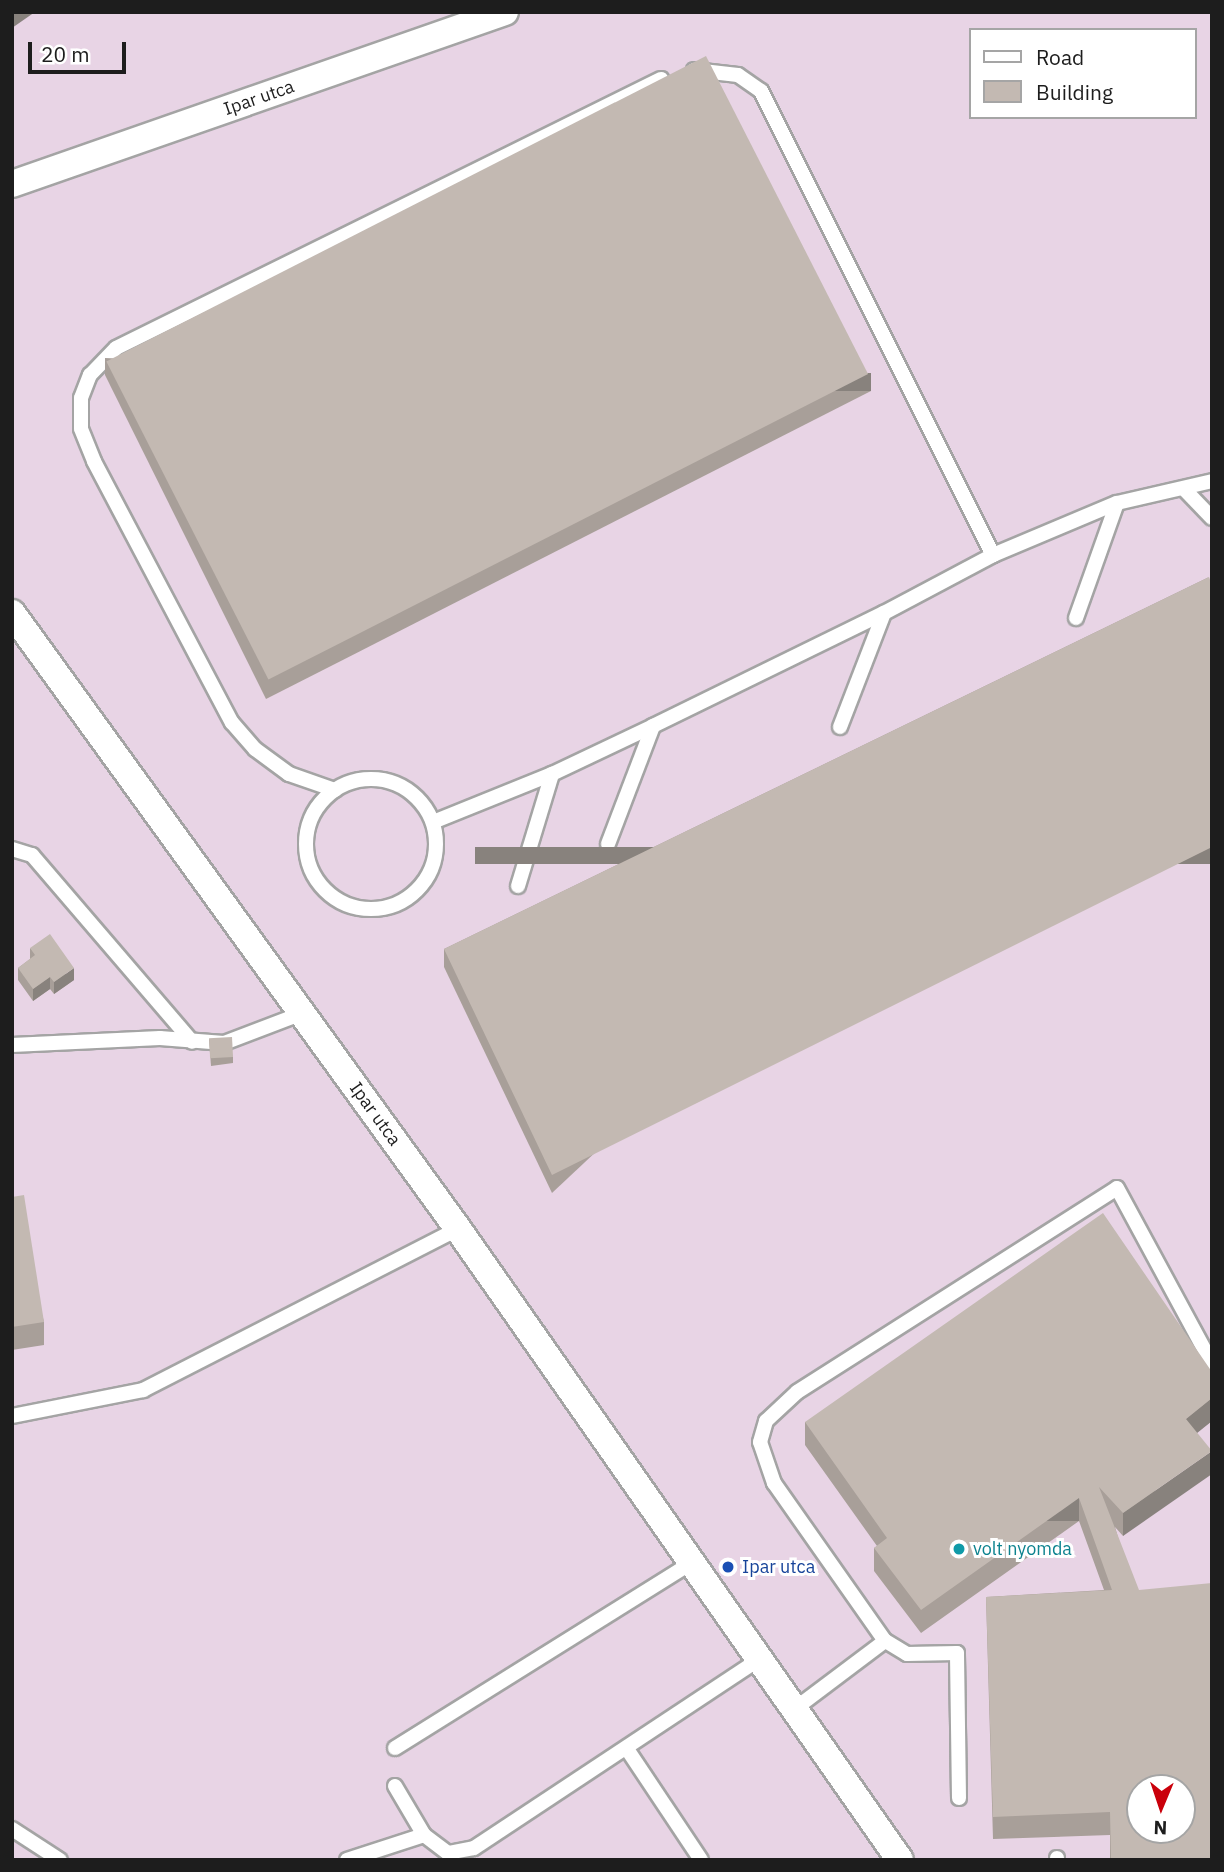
<!DOCTYPE html>
<style>
body{margin:0}
#map{position:relative;width:1224px;height:1872px;overflow:hidden;background:#eeeae3;font-family:"IBM Plex Sans",sans-serif}
div>[style]{position:absolute}
.industrial>*{inset:0;background:#e8d4e5}
.roads{filter:drop-shadow(2px 0 #a4a4a4) drop-shadow(-2px 0 #a4a4a4) drop-shadow(0 2px #a4a4a4) drop-shadow(0 -2px #a4a4a4)}
.service>*{height:14px;margin:-7px;padding:0 7px;transform-origin:7px;border-radius:7px;background:#fff}
.service>.ring{margin:-7px;padding:0;box-sizing:content-box;background:none;border:14px solid #fff;border-radius:50%}
.minor>*{height:26px;margin:-13px;padding:0 13px;transform-origin:13px;border-radius:13px;background:#fff}
.wall>*{inset:0;background:#a89f99}
.shaded-wall>*{inset:0;background:#88827d;transform-origin:0 0}
.building>*{inset:0;background:#c3b9b2;transform-origin:0 0}
.dots>*{width:19px;height:19px;translate:-50% -50%;box-sizing:border-box;border:4px solid #fff;border-radius:50%}
span{translate:-50% -50%;white-space:nowrap;text-align:center;line-height:1.15;-webkit-text-stroke:6px #fff;paint-order:stroke}
.street-label{font-size:18px;color:#1d1d1d}
.culture-label{font-size:18px;color:#0d838f}
.left{translate:0 -50%;text-align:left}
.transit-label{font-size:18px;color:#164399}
.frame{position:absolute;inset:0;border:14px solid #1d1d1d;pointer-events:none}
.legend{position:absolute;left:969px;top:28px;width:228px;height:91px;box-sizing:border-box;background:#fff;border:2px solid #a5a5a5;margin:0;padding:9px 12px;list-style:none;font-size:21px;color:#1d1d1d}
.legend li{display:flex;align-items:center;gap:14px;height:35px}
.legend b{width:35px;border:2px solid #a5a5a5}
.north{position:absolute;left:1126px;top:1774px;width:70px;height:70px;box-sizing:border-box;background:#fff;border:2px solid #a5a5a5;border-radius:50%;rotate:182deg;font-size:19px;font-weight:700;line-height:28px;text-align:center;color:#1d1d1d}
.north::after{content:'';display:block;margin:auto;width:24px;height:32px;background:#ca000b;clip-path:polygon(50% 0,100% 100%,50% 72%,0 100%)}
.scale{position:absolute;left:28px;top:42px;width:98px;height:32px;box-sizing:border-box;border:4px solid #1d1d1d;border-top:0;padding-left:9px;font-size:21px;line-height:24px;white-space:nowrap;color:#1d1d1d;-webkit-text-stroke:5px #fff;paint-order:stroke}
</style>
<div id="map">
<div class="industrial">
<i style="clip-path:polygon(evenodd,12px 12px,1212px 12px,1212px 1860px,12px 1860px,12px 12px,970px 30px,1194px 30px,1194px 117px,970px 117px,970px 30px,12px 12px,1140px 1788px,1182px 1788px,1182px 1830px,1140px 1830px,1140px 1788px)"></i>
</div>
<div class="roads">
<div class="service">
<i style="left:694px;top:70px;width:44px;rotate:6.5deg"></i>
<i style="left:738px;top:75px;width:28px;rotate:35deg"></i>
<i style="left:761px;top:91px;width:519px;rotate:63.43deg"></i>
<i style="left:1184px;top:489px;width:40px;rotate:46deg"></i>
<i style="left:1076px;top:618px;width:122px;rotate:-70.4deg"></i>
<i style="left:840px;top:727px;width:122px;rotate:-68.9deg"></i>
<i class="ring" style="left:306px;top:779px;width:116px;height:116px"></i>
<i style="left:335px;top:790px;width:49px;rotate:-160.8deg"></i>
<i style="left:289px;top:774px;width:42px;rotate:-143.7deg"></i>
<i style="left:255px;top:749px;width:35px;rotate:-131deg"></i>
<i style="left:232px;top:723px;width:296px;rotate:-117.8deg"></i>
<i style="left:94px;top:461px;width:35px;rotate:-112deg"></i>
<i style="left:81px;top:428px;width:30px;rotate:-90deg"></i>
<i style="left:81px;top:398px;width:25px;rotate:-69deg"></i>
<i style="left:90px;top:375px;width:37px;rotate:-46deg"></i>
<i style="left:116px;top:348px;width:608px;rotate:-26.27deg"></i>
<i style="left:433px;top:822px;width:128px;rotate:-22deg"></i>
<i style="left:552px;top:774px;width:112px;rotate:-25.4deg"></i>
<i style="left:653px;top:726px;width:257px;rotate:-26.1deg"></i>
<i style="left:884px;top:613px;width:123px;rotate:-28deg"></i>
<i style="left:993px;top:555px;width:134px;rotate:-22.8deg"></i>
<i style="left:1117px;top:503px;width:98px;rotate:-13deg"></i>
<i style="left:608px;top:844px;width:126px;rotate:-69.1deg"></i>
<i style="left:12px;top:849px;width:21px;rotate:17deg"></i>
<i style="left:32px;top:855px;width:246px;rotate:49.4deg"></i>
<i style="left:518px;top:886px;width:117px;rotate:-73.1deg"></i>
<i style="left:12px;top:1045px;width:148px;rotate:-2.7deg"></i>
<i style="left:160px;top:1038px;width:64px;rotate:4.5deg"></i>
<i style="left:224px;top:1043px;width:85px;rotate:-20.8deg"></i>
<i style="left:12px;top:1416px;width:134px;rotate:-11.2deg"></i>
<i style="left:143px;top:1390px;width:354px;rotate:-27.1deg"></i>
<i style="left:796px;top:1708px;width:111px;rotate:-37deg"></i>
<i style="left:395px;top:1748px;width:349px;rotate:-32deg"></i>
<i style="left:627px;top:1749px;width:133px;rotate:56.3deg"></i>
<i style="left:395px;top:1786px;width:57px;rotate:59.4deg"></i>
<i style="left:959px;top:1798px;width:145px;rotate:-90.8deg"></i>
<i style="left:957px;top:1653px;width:50px;rotate:178.9deg"></i>
<i style="left:907px;top:1654px;width:26px;rotate:-149deg"></i>
<i style="left:885px;top:1641px;width:193px;rotate:-125.1deg"></i>
<i style="left:774px;top:1483px;width:43px;rotate:-108.9deg"></i>
<i style="left:760px;top:1442px;width:22px;rotate:-74deg"></i>
<i style="left:766px;top:1421px;width:42px;rotate:-43.1deg"></i>
<i style="left:797px;top:1392px;width:379px;rotate:-32.5deg"></i>
<i style="left:1117px;top:1188px;width:200px;rotate:61.6deg"></i>
<i style="left:12px;top:1829px;width:57px;rotate:32.9deg"></i>
<i style="left:1057px;top:1858px;width:2px;rotate:90deg"></i>
<i style="left:347px;top:1860px;width:81px;rotate:-18deg"></i>
<i style="left:424px;top:1835px;width:30px;rotate:37deg"></i>
<i style="left:448px;top:1853px;width:26px;rotate:-11deg"></i>
<i style="left:474px;top:1848px;width:344px;rotate:-33.5deg"></i>
</div>
<div class="minor">
<i style="left:12px;top:184px;width:522px;rotate:-19.23deg"></i>
<i style="left:12px;top:613px;width:761px;rotate:54.09deg"></i>
<i style="left:458px;top:1229px;width:770px;rotate:54.99deg"></i>
</div>
</div>
<div class="wall">
<i style="clip-path:polygon(105px 358px,871px 391px,266px 699px,105px 375px)"></i>
<i style="clip-path:polygon(1209px 577px,552px 1193px,444px 967px,444px 949px)"></i>
<i style="clip-path:polygon(30px 948px,74px 980px,54px 994px,50px 989px,33px 1001px,18px 980px,18px 968px,30px 959px)"></i>
<i style="clip-path:polygon(209px 1039px,233px 1057px,233px 1063px,211px 1066px)"></i>
<i style="clip-path:polygon(12px 1197px,44px 1322px,44px 1345px,12px 1350px)"></i>
<i style="clip-path:polygon(1212px 1372px,1212px 1421px,1197px 1432px,1123px 1536px,1115px 1527px,1212px 1860px,1110px 1860px,1110px 1835px,993px 1839px,986px 1597px,1104px 1590px,1079px 1521px,921px 1633px,874px 1571px,874px 1548px,877px 1546px,805px 1445px,805px 1422px)"></i>
</div>
<div class="shaded-wall">
<i style="clip-path:polygon(12px 12px,35px 12px,12px 28px)"></i>
<i style="left:871px;top:373px;width:18px;height:679px;rotate:90deg"></i>
<i style="left:1212px;top:847px;width:17px;height:737px;rotate:90deg"></i>
<i style="clip-path:polygon(74px 968px,74px 980px,54px 994px,54px 982px)"></i>
<i style="clip-path:polygon(50px 977px,50px 989px,33px 1001px,33px 989px)"></i>
<i style="clip-path:polygon(1212px 1398px,1212px 1421px,1186px 1442px,1186px 1419px)"></i>
<i style="clip-path:polygon(1212px 1451px,1212px 1474px,1123px 1536px,1123px 1513px)"></i>
<i style="left:1079px;top:1498px;width:23px;height:194px;rotate:90deg"></i>
</div>
<div class="building">
<i style="left:706px;top:56px;width:357px;height:673px;rotate:63deg"></i>
<i style="clip-path:polygon(1209px 577px,1212px 585px,1212px 847px,552px 1175px,444px 949px)"></i>
<i style="clip-path:polygon(50px 934px,74px 968px,54px 982px,50px 977px,33px 989px,18px 968px,35px 955px,30px 948px)"></i>
<i style="left:232px;top:1037px;width:20px;height:23px;rotate:87deg"></i>
<i style="clip-path:polygon(24px 1195px,44px 1322px,12px 1327px,12px 1197px)"></i>
<i style="clip-path:polygon(evenodd,1103px 1213px,1212px 1372px,1212px 1398px,1186px 1419px,1212px 1451px,1123px 1513px,1099px 1487px,1139px 1590px,1212px 1583px,1212px 1860px,1111px 1860px,1110px 1812px,993px 1817px,986px 1597px,1112px 1590px,1079px 1498px,921px 1610px,874px 1548px,887px 1538px,805px 1422px,1103px 1213px,1140px 1788px,1182px 1788px,1182px 1830px,1140px 1830px,1140px 1788px)"></i>
</div>
<div class="dots">
<i style="left:959px;top:1549px;background:#0f9aa8"></i>
<i style="left:728px;top:1567px;background:#1a4fb4"></i>
</div>
<div class="street-label">
<span style="left:259px;top:98px;rotate:-19deg">Ipar utca</span>
<span style="left:375px;top:1114px;rotate:54deg">Ipar utca</span>
</div>
<div class="culture-label">
<span class="left" style="left:973px;top:1549px">volt nyomda</span>
</div>
<div class="transit-label">
<span class="left" style="left:742px;top:1567px">Ipar utca</span>
</div>
<div class="frame"></div>
<ul class="legend">
<li><b style="height:9px;background:#fff"></b>Road</li>
<li><b style="height:19px;background:#c3b9b2"></b>Building</li>
</ul>
<div class="north">N</div>
<div class="scale">20 m</div>
</div>
